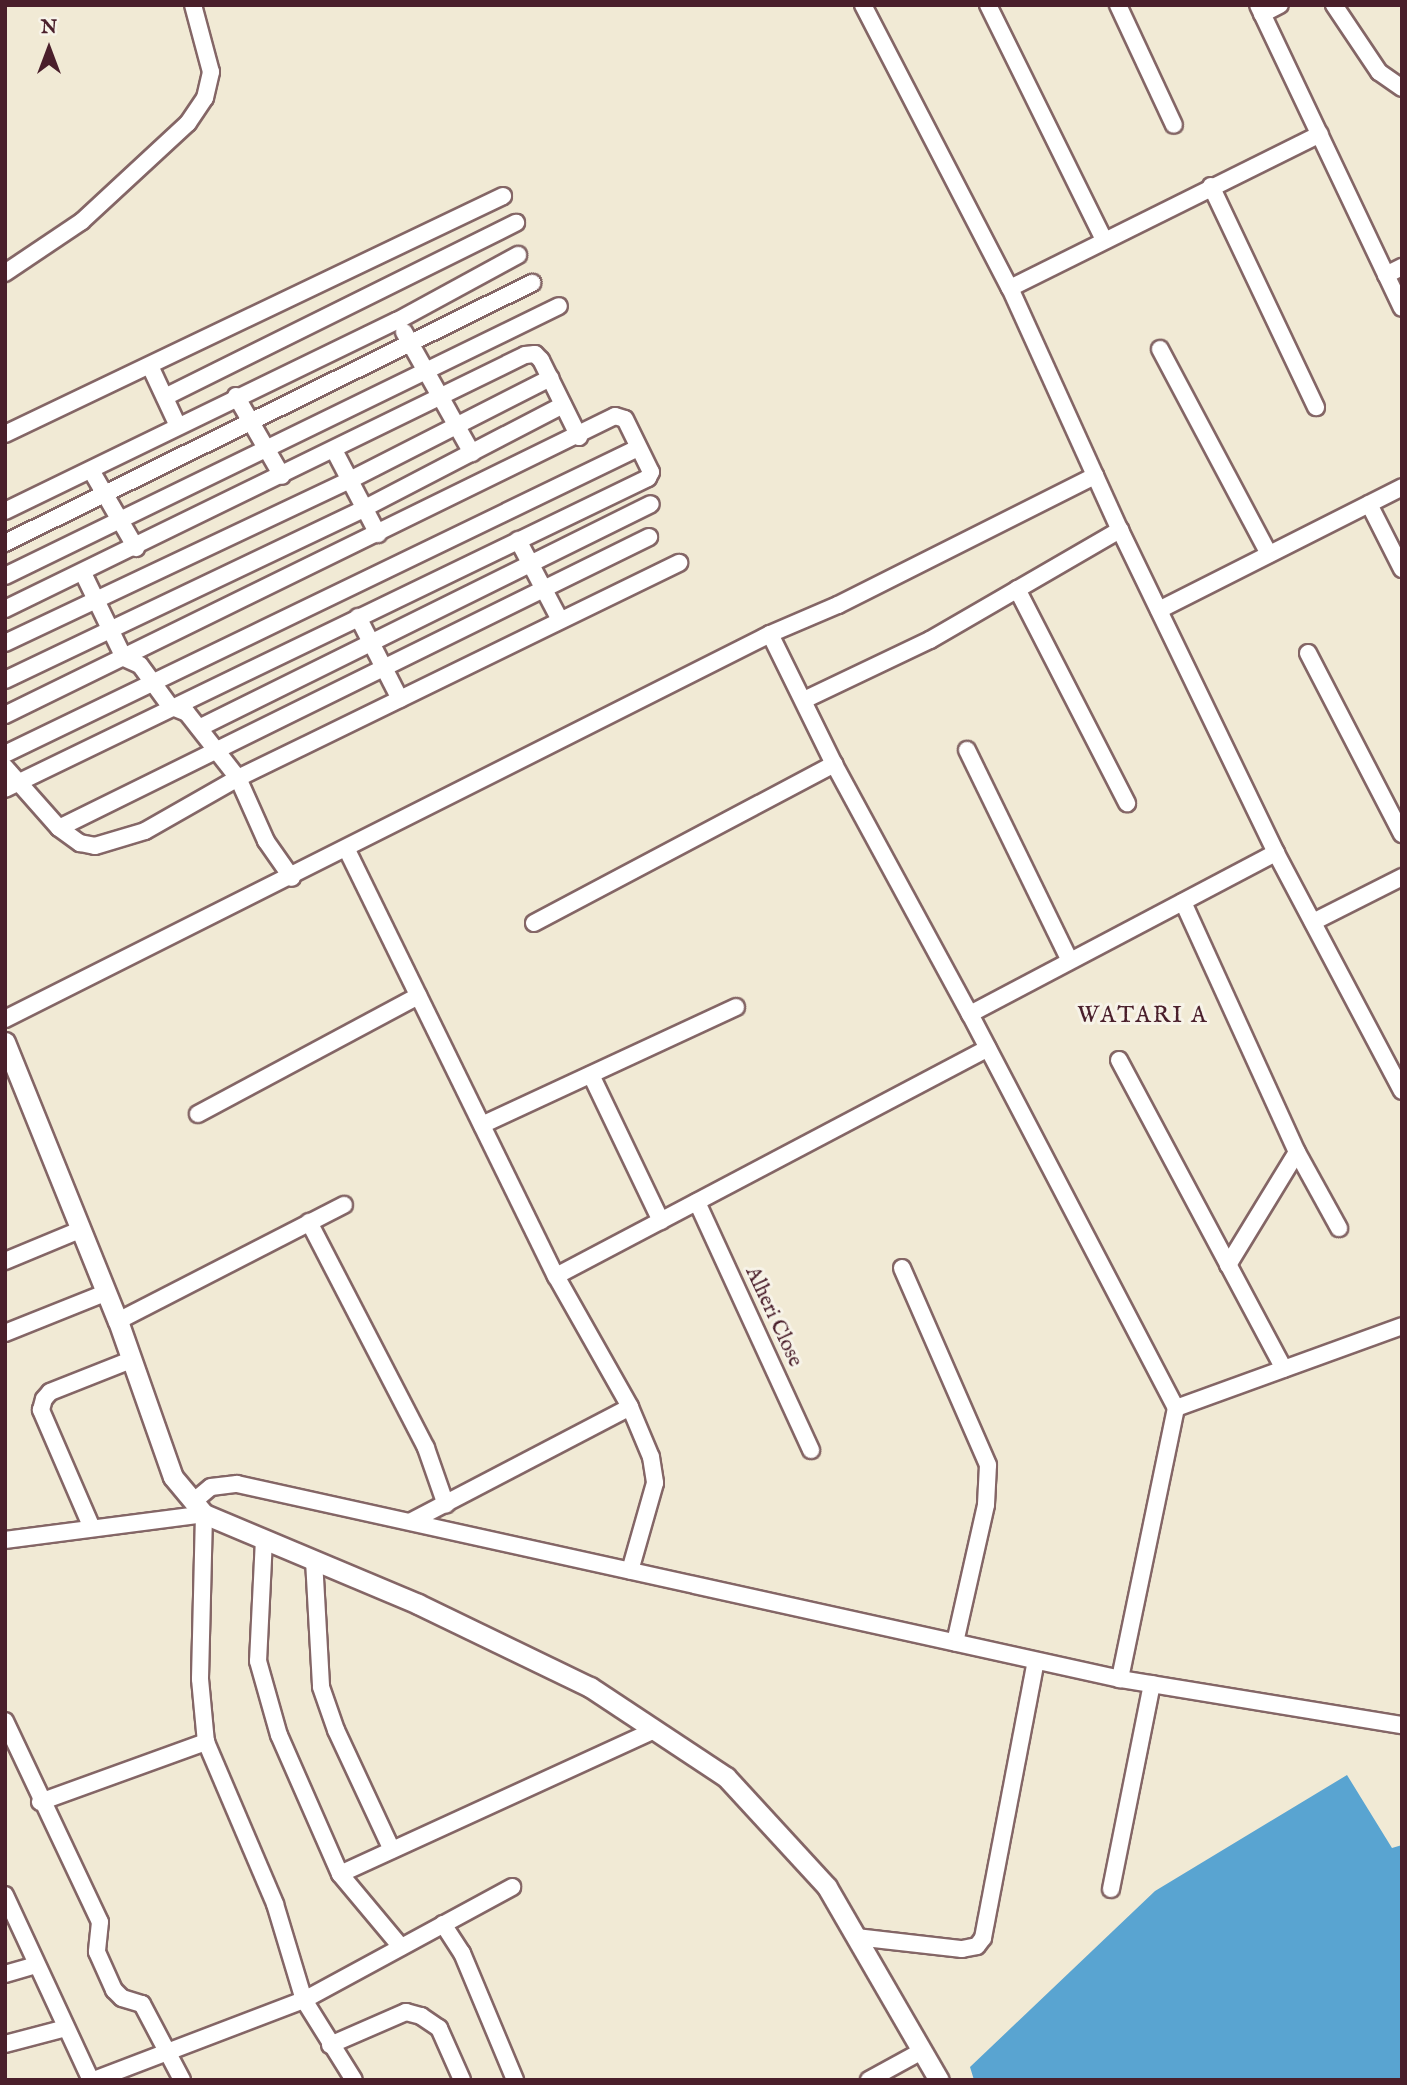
<!DOCTYPE html>
<style>
body{margin:0}
#map{position:relative;width:1407px;height:2085px;overflow:hidden;background:#f1ead5;font-family:"IM FELL English",serif}
div>[style]{position:absolute}
.water>*{inset:0;background:#59a4d1}
.roads{filter:drop-shadow(2px 0 #846666) drop-shadow(-2px 0 #846666) drop-shadow(0 2px #846666) drop-shadow(0 -2px #846666)}
.minor>*{height:16px;margin:-8px;padding:0 8px;transform-origin:8px;border-radius:8px;background:#fff}
.tertiary>*{height:19px;margin:-9.5px;padding:0 9.5px;transform-origin:9.5px;border-radius:9.5px;background:#fff}
span{translate:-50% -50%;white-space:nowrap;text-align:center;line-height:1.15;-webkit-text-stroke:6px #f7f3e8;paint-order:stroke}
.street-label{font-size:21px;color:#4a1f2b}
.neighbourhood-label{font-size:23px;color:#4a1f2b;letter-spacing:2px}
.frame{position:absolute;inset:0;border:7px solid #4a1f2b;pointer-events:none}
.north{position:absolute;left:14px;top:14px;width:70px;height:70px;-webkit-text-stroke:5px #f7f3e8;paint-order:stroke;rotate:0deg;font-size:19px;font-weight:700;line-height:28px;text-align:center;color:#4a1f2b}
.north::after{content:'';display:block;margin:auto;width:24px;height:32px;background:#4a1f2b;clip-path:polygon(50% 0,100% 100%,50% 72%,0 100%)}
</style>
<div id="map">
<div class="water">
<i style="clip-path:polygon(1347px 1775px,1392px 1848px,1402px 1845px,1402px 2080px,974px 2080px,970px 2067px,1155px 1891px)"></i>
</div>
<div class="roads">
<div class="minor">
<i style="left:863px;top:5px;width:319px;rotate:62.6deg"></i>
<i style="left:1010px;top:288px;width:266px;rotate:65.6deg"></i>
<i style="left:1120px;top:530px;width:359px;rotate:64.2deg"></i>
<i style="left:1276px;top:853px;width:269px;rotate:62.1deg"></i>
<i style="left:988px;top:5px;width:260px;rotate:63.7deg"></i>
<i style="left:1118px;top:5px;width:132px;rotate:65deg"></i>
<i style="left:1258px;top:5px;width:335px;rotate:64.6deg"></i>
<i style="left:1334px;top:5px;width:81px;rotate:56.1deg"></i>
<i style="left:1379px;top:72px;width:28px;rotate:35deg"></i>
<i style="left:1262px;top:14px;width:20px;rotate:-27deg"></i>
<i style="left:1211px;top:186px;width:245px;rotate:64.6deg"></i>
<i style="left:5px;top:273px;width:92px;rotate:-33.9deg"></i>
<i style="left:81px;top:222px;width:146px;rotate:-42.8deg"></i>
<i style="left:188px;top:123px;width:30px;rotate:-56deg"></i>
<i style="left:205px;top:98px;width:27px;rotate:-77deg"></i>
<i style="left:211px;top:72px;width:69px;rotate:-105deg"></i>
<i style="left:1386px;top:275px;width:18px;rotate:-27deg"></i>
<i style="left:1010px;top:288px;width:346px;rotate:-26.4deg"></i>
<i style="left:404px;top:332px;width:139px;rotate:60.7deg"></i>
<i style="left:1160px;top:349px;width:232px;rotate:62deg"></i>
<i style="left:150px;top:366px;width:66px;rotate:65deg"></i>
<i style="left:236px;top:396px;width:92px;rotate:60.1deg"></i>
<i style="left:165px;top:397px;width:392px;rotate:-26.4deg"></i>
<i style="left:5px;top:434px;width:552px;rotate:-25.54deg"></i>
<i style="left:334px;top:450px;width:95px;rotate:62.4deg"></i>
<i style="left:92px;top:472px;width:88px;rotate:59.9deg"></i>
<i style="left:1369px;top:504px;width:73px;rotate:63.1deg"></i>
<i style="left:5px;top:511px;width:436px;rotate:-25.9deg"></i>
<i style="left:397px;top:321px;width:138px;rotate:-28.6deg"></i>
<i style="left:518px;top:540px;width:90px;rotate:62.3deg"></i>
<i style="left:5px;top:543px;width:588px;rotate:-26.26deg"></i>
<i style="left:83px;top:573px;width:94px;rotate:64.2deg"></i>
<i style="left:124px;top:658px;width:17px;rotate:24deg"></i>
<i style="left:140px;top:665px;width:51px;rotate:53.8deg"></i>
<i style="left:170px;top:706px;width:18px;rotate:22deg"></i>
<i style="left:187px;top:713px;width:83px;rotate:51.9deg"></i>
<i style="left:238px;top:778px;width:69px;rotate:66deg"></i>
<i style="left:266px;top:841px;width:45px;rotate:54.9deg"></i>
<i style="left:5px;top:576px;width:616px;rotate:-25.98deg"></i>
<i style="left:1017px;top:589px;width:241px;rotate:62.8deg"></i>
<i style="left:5px;top:609px;width:579px;rotate:-26.03deg"></i>
<i style="left:525px;top:355px;width:10px;rotate:-6deg"></i>
<i style="left:535px;top:354px;width:8px;rotate:45deg"></i>
<i style="left:541px;top:360px;width:86px;rotate:63.7deg"></i>
<i style="left:1159px;top:610px;width:272px;rotate:-26.8deg"></i>
<i style="left:358px;top:617px;width:92px;rotate:62.9deg"></i>
<i style="left:770px;top:634px;width:74px;rotate:-23.1deg"></i>
<i style="left:838px;top:605px;width:288px;rotate:-26.7deg"></i>
<i style="left:5px;top:643px;width:382px;rotate:-25.3deg"></i>
<i style="left:350px;top:480px;width:225px;rotate:-27deg"></i>
<i style="left:1308px;top:653px;width:204px;rotate:62.6deg"></i>
<i style="left:5px;top:680px;width:399px;rotate:-25.5deg"></i>
<i style="left:365px;top:508px;width:223px;rotate:-27.5deg"></i>
<i style="left:804px;top:700px;width:140px;rotate:-25.5deg"></i>
<i style="left:930px;top:640px;width:220px;rotate:-30.1deg"></i>
<i style="left:5px;top:715px;width:679px;rotate:-26.11deg"></i>
<i style="left:615px;top:416px;width:10px;rotate:17deg"></i>
<i style="left:625px;top:419px;width:59px;rotate:63.9deg"></i>
<i style="left:651px;top:472px;width:7px;rotate:117deg"></i>
<i style="left:648px;top:478px;width:714px;rotate:154.19deg"></i>
<i style="left:199px;top:728px;width:504px;rotate:-26.36deg"></i>
<i style="left:967px;top:750px;width:233px;rotate:64deg"></i>
<i style="left:5px;top:754px;width:703px;rotate:-25.8deg"></i>
<i style="left:5px;top:767px;width:81px;rotate:48.5deg"></i>
<i style="left:59px;top:828px;width:26px;rotate:36deg"></i>
<i style="left:80px;top:843px;width:15px;rotate:11deg"></i>
<i style="left:95px;top:846px;width:52px;rotate:-16.7deg"></i>
<i style="left:145px;top:831px;width:107px;rotate:-29.7deg"></i>
<i style="left:238px;top:778px;width:491px;rotate:-26deg"></i>
<i style="left:59px;top:828px;width:658px;rotate:-26.25deg"></i>
<i style="left:347px;top:850px;width:475px;rotate:63.9deg"></i>
<i style="left:556px;top:1276px;width:150px;rotate:60.5deg"></i>
<i style="left:630px;top:1407px;width:54px;rotate:67.2deg"></i>
<i style="left:651px;top:1457px;width:26px;rotate:81deg"></i>
<i style="left:655px;top:1483px;width:91px;rotate:105.9deg"></i>
<i style="left:1183px;top:902px;width:275px;rotate:65.5deg"></i>
<i style="left:1297px;top:1152px;width:87px;rotate:61.1deg"></i>
<i style="left:1313px;top:922px;width:100px;rotate:-26.8deg"></i>
<i style="left:534px;top:923px;width:340px;rotate:-27.9deg"></i>
<i style="left:970px;top:1014px;width:445px;rotate:62.4deg"></i>
<i style="left:1176px;top:1408px;width:277px;rotate:101.7deg"></i>
<i style="left:5px;top:1019px;width:856px;rotate:-26.71deg"></i>
<i style="left:770px;top:634px;width:145px;rotate:63.8deg"></i>
<i style="left:834px;top:764px;width:285px;rotate:61.5deg"></i>
<i style="left:970px;top:1014px;width:346px;rotate:-27.8deg"></i>
<i style="left:1119px;top:1060px;width:350px;rotate:61.9deg"></i>
<i style="left:591px;top:1075px;width:162px;rotate:64.4deg"></i>
<i style="left:198px;top:1114px;width:250px;rotate:-28.2deg"></i>
<i style="left:482px;top:1125px;width:280px;rotate:-24.9deg"></i>
<i style="left:697px;top:1202px;width:273px;rotate:65.3deg"></i>
<i style="left:309px;top:1222px;width:254px;rotate:62.6deg"></i>
<i style="left:426px;top:1448px;width:60px;rotate:70.7deg"></i>
<i style="left:5px;top:1261px;width:81px;rotate:-22.5deg"></i>
<i style="left:1228px;top:1265px;width:132px;rotate:-58.6deg"></i>
<i style="left:902px;top:1268px;width:215px;rotate:66.4deg"></i>
<i style="left:988px;top:1465px;width:40px;rotate:92.9deg"></i>
<i style="left:986px;top:1505px;width:141px;rotate:102.7deg"></i>
<i style="left:556px;top:1276px;width:488px;rotate:-27.8deg"></i>
<i style="left:118px;top:1321px;width:254px;rotate:-27.2deg"></i>
<i style="left:5px;top:1333px;width:108px;rotate:-21.8deg"></i>
<i style="left:1176px;top:1408px;width:240px;rotate:-19.9deg"></i>
<i style="left:193px;top:1502px;width:23px;rotate:-40deg"></i>
<i style="left:211px;top:1487px;width:26px;rotate:-7deg"></i>
<i style="left:237px;top:1484px;width:904px;rotate:12.45deg"></i>
<i style="left:1120px;top:1679px;width:286px;rotate:9.3deg"></i>
<i style="left:412px;top:1521px;width:246px;rotate:-27.6deg"></i>
<i style="left:92px;top:1528px;width:129px;rotate:-113.4deg"></i>
<i style="left:41px;top:1410px;width:11px;rotate:-75deg"></i>
<i style="left:44px;top:1399px;width:9px;rotate:-49deg"></i>
<i style="left:50px;top:1392px;width:87px;rotate:-21.6deg"></i>
<i style="left:264px;top:1539px;width:122px;rotate:92.8deg"></i>
<i style="left:258px;top:1661px;width:77px;rotate:74.2deg"></i>
<i style="left:279px;top:1735px;width:152px;rotate:66.3deg"></i>
<i style="left:340px;top:1874px;width:95px;rotate:50.1deg"></i>
<i style="left:5px;top:1540px;width:201px;rotate:-7.4deg"></i>
<i style="left:204px;top:1514px;width:165px;rotate:91.4deg"></i>
<i style="left:200px;top:1679px;width:63px;rotate:84.6deg"></i>
<i style="left:206px;top:1742px;width:176px;rotate:66.9deg"></i>
<i style="left:275px;top:1904px;width:100px;rotate:73.2deg"></i>
<i style="left:304px;top:2000px;width:94px;rotate:58deg"></i>
<i style="left:314px;top:1560px;width:127px;rotate:86.8deg"></i>
<i style="left:321px;top:1687px;width:46px;rotate:70.8deg"></i>
<i style="left:336px;top:1730px;width:132px;rotate:65deg"></i>
<i style="left:5px;top:1721px;width:222px;rotate:64.7deg"></i>
<i style="left:100px;top:1922px;width:30px;rotate:96deg"></i>
<i style="left:97px;top:1952px;width:42px;rotate:65.9deg"></i>
<i style="left:114px;top:1990px;width:11px;rotate:45deg"></i>
<i style="left:122px;top:1998px;width:21px;rotate:17deg"></i>
<i style="left:142px;top:2004px;width:86px;rotate:62.2deg"></i>
<i style="left:40px;top:1802px;width:177px;rotate:-19.9deg"></i>
<i style="left:340px;top:1874px;width:346px;rotate:-24.6deg"></i>
<i style="left:1111px;top:1889px;width:209px;rotate:-78.7deg"></i>
<i style="left:5px;top:1895px;width:204px;rotate:65.1deg"></i>
<i style="left:443px;top:1924px;width:35px;rotate:57deg"></i>
<i style="left:462px;top:1953px;width:138px;rotate:67.3deg"></i>
<i style="left:856px;top:1937px;width:107px;rotate:6.5deg"></i>
<i style="left:962px;top:1949px;width:15px;rotate:-11deg"></i>
<i style="left:977px;top:1946px;width:10px;rotate:-53deg"></i>
<i style="left:983px;top:1938px;width:282px;rotate:-79.2deg"></i>
<i style="left:5px;top:1974px;width:32px;rotate:-16deg"></i>
<i style="left:5px;top:2044px;width:63px;rotate:-14.7deg"></i>
<i style="left:330px;top:2045px;width:83px;rotate:-23.5deg"></i>
<i style="left:406px;top:2012px;width:16px;rotate:15deg"></i>
<i style="left:421px;top:2016px;width:22px;rotate:34deg"></i>
<i style="left:439px;top:2028px;width:57px;rotate:66.1deg"></i>
<i style="left:94px;top:2080px;width:225px;rotate:-20.9deg"></i>
<i style="left:304px;top:2000px;width:237px;rotate:-28.5deg"></i>
<i style="left:869px;top:2080px;width:60px;rotate:-28.7deg"></i>
</div>
<div class="tertiary">
<i style="left:5px;top:1042px;width:301px;rotate:68deg"></i>
<i style="left:118px;top:1321px;width:165px;rotate:70.6deg"></i>
<i style="left:173px;top:1477px;width:48px;rotate:50deg"></i>
<i style="left:204px;top:1514px;width:232px;rotate:22.8deg"></i>
<i style="left:418px;top:1604px;width:191px;rotate:25.8deg"></i>
<i style="left:590px;top:1687px;width:163px;rotate:33.5deg"></i>
<i style="left:726px;top:1777px;width:149px;rotate:47.4deg"></i>
<i style="left:827px;top:1887px;width:223px;rotate:59.9deg"></i>
</div>
</div>
<div class="street-label">
<span style="left:773px;top:1317px;rotate:65deg">Alheri Close</span>
</div>
<div class="neighbourhood-label">
<span style="left:1143px;top:1016px">WATARI A</span>
</div>
<div class="frame"></div>
<div class="north">N</div>
</div>
